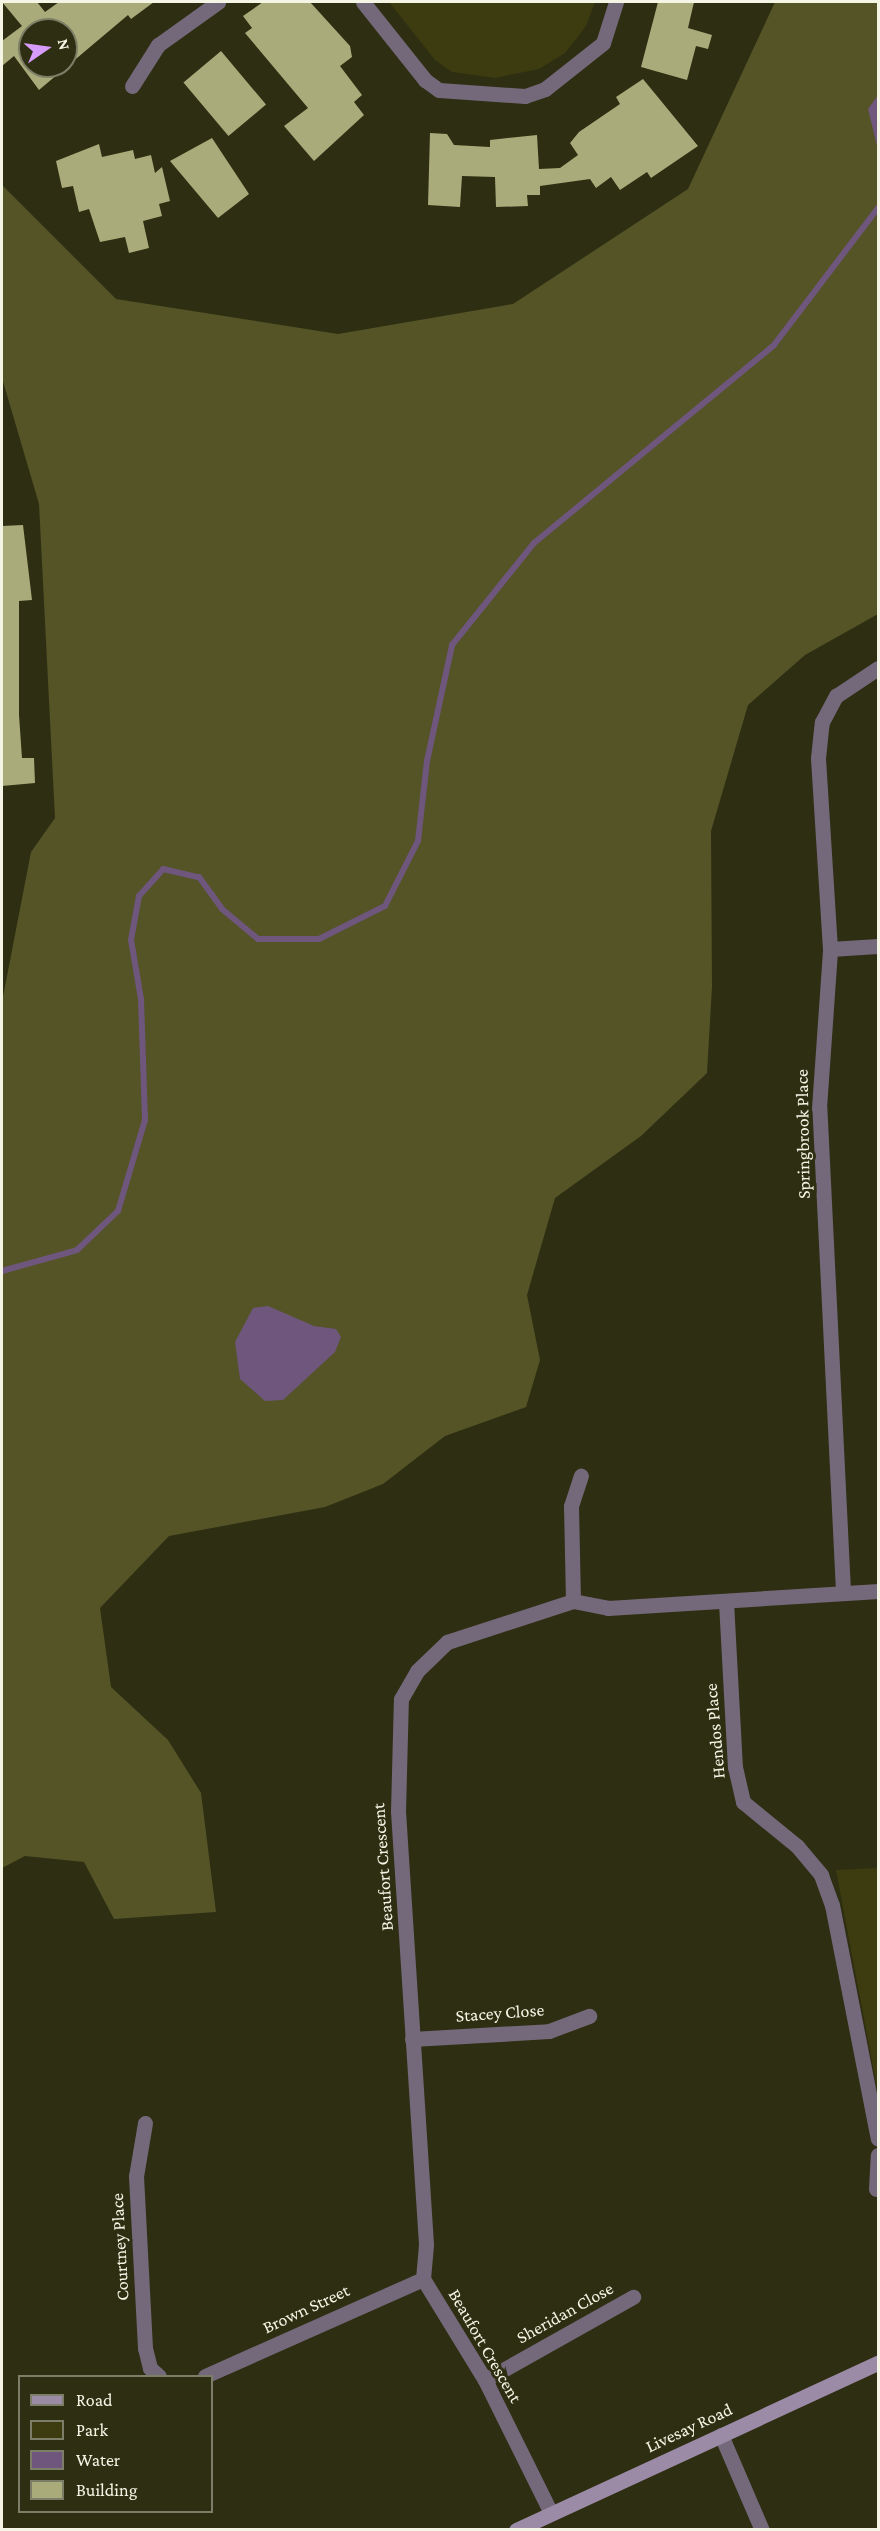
<!DOCTYPE html>
<style>
body{margin:0}
#map{position:relative;width:880px;height:2531px;overflow:hidden;background:#2e2e13;font-family:"Crimson Pro",serif}
div>[style]{position:absolute}
.green>*{inset:0;background:#3c3c10}
.forest>*{inset:0;background:#545427}
.water>*{inset:0;background:#6e567c}
.stream>*{height:6px;margin:-3px;padding:0 3px;transform-origin:3px;border-radius:3px;background:#6e567c}
.building>*{inset:0;background:#aaab7a;transform-origin:0 0}
.street>*{height:15px;margin:-7.5px;padding:0 7.5px;transform-origin:7.5px;border-radius:7.5px;background:#74697a}
.secondary>*{height:15px;margin:-7.5px;padding:0 7.5px;transform-origin:7.5px;border-radius:7.5px;background:#9c8ba6}
span{translate:-50% -50%;white-space:nowrap;text-align:center;line-height:1.15;-webkit-text-stroke:6px #2e2e13;paint-order:stroke}
.street-label{font-size:18px;color:#f4f5e4}
.frame{position:absolute;inset:0;border:3px solid #f4f5e4;pointer-events:none}
.legend{position:absolute;left:18px;top:2375px;width:195px;height:138px;box-sizing:border-box;background:#2e2e13;border:2px solid #7d7e67;margin:0;padding:8px 10px;list-style:none;font-size:18px;color:#f4f5e4}
.legend li{display:flex;align-items:center;gap:12px;height:30px}
.legend b{width:30px;border:2px solid #7d7e67}
.north{position:absolute;left:18px;top:18px;width:60px;height:60px;box-sizing:border-box;background:#2e2e13;border:2px solid #7d7e67;border-radius:50%;rotate:77deg;font-size:16px;font-weight:700;line-height:24px;text-align:center;color:#f4f5e4}
.north::after{content:'';display:block;margin:auto;width:21px;height:27px;background:#d79bf9;clip-path:polygon(50% 0,100% 100%,50% 72%,0 100%)}
</style>
<div id="map">
<div class="green">
<i style="clip-path:polygon(389px 2px,595px 2px,586px 26px,565px 53px,539px 69px,495px 78px,452px 72px,435px 60px)"></i>
<i style="clip-path:polygon(878px 1868px,878px 2093px,836px 1870px)"></i>
</div>
<div class="forest">
<i style="clip-path:polygon(775px 2px,878px 2px,878px 614px,805px 655px,748px 705px,711px 831px,712px 987px,707px 1073px,641px 1136px,555px 1198px,527px 1295px,540px 1360px,526px 1407px,445px 1436px,383px 1484px,325px 1507px,169px 1536px,100px 1608px,111px 1687px,168px 1740px,201px 1793px,216px 1912px,114px 1919px,84px 1862px,25px 1856px,2px 1868px,2px 1002px,31px 852px,55px 818px,39px 504px,2px 378px,2px 185px,116px 299px,338px 334px,513px 304px,688px 189px)"></i>
</div>
<div class="water">
<i style="clip-path:polygon(878px 95px,878px 150px,868px 109px)"></i>
<i style="clip-path:polygon(268px 1306px,314px 1326px,336px 1329px,341px 1337px,335px 1352px,283px 1400px,265px 1401px,240px 1379px,235px 1342px,253px 1308px)"></i>
</div>
<div class="stream">
<i style="left:2px;top:1271px;width:78px;rotate:-15.6deg"></i>
<i style="left:77px;top:1250px;width:57px;rotate:-43.6deg"></i>
<i style="left:118px;top:1211px;width:95px;rotate:-73.5deg"></i>
<i style="left:145px;top:1120px;width:121px;rotate:-91.9deg"></i>
<i style="left:141px;top:999px;width:60px;rotate:-99.6deg"></i>
<i style="left:131px;top:940px;width:45px;rotate:-79.7deg"></i>
<i style="left:139px;top:896px;width:36px;rotate:-48deg"></i>
<i style="left:163px;top:869px;width:37px;rotate:13deg"></i>
<i style="left:199px;top:877px;width:39px;rotate:54deg"></i>
<i style="left:222px;top:909px;width:47px;rotate:39.8deg"></i>
<i style="left:258px;top:939px;width:61px"></i>
<i style="left:319px;top:939px;width:74px;rotate:-26.6deg"></i>
<i style="left:385px;top:906px;width:73px;rotate:-63.1deg"></i>
<i style="left:418px;top:841px;width:81px;rotate:-83.6deg"></i>
<i style="left:427px;top:761px;width:119px;rotate:-77.8deg"></i>
<i style="left:452px;top:645px;width:131px;rotate:-51.2deg"></i>
<i style="left:534px;top:543px;width:311px;rotate:-39.5deg"></i>
<i style="left:774px;top:345px;width:172px;rotate:-52.8deg"></i>
</div>
<div class="building">
<i style="clip-path:polygon(evenodd,2px 2px,37px 2px,45px 12px,59px 2px,154px 2px,131px 19px,128px 15px,39px 90px,14px 56px,2px 66px,2px 41px,22px 26px,2px 2px,30px 30px,66px 30px,66px 66px,30px 66px,30px 30px)"></i>
<i style="clip-path:polygon(263px 2px,310px 2px,350px 46px,352px 57px,340px 66px,362px 95px,354px 102px,364px 115px,314px 161px,284px 126px,308px 108px,245px 33px,252px 28px,243px 16px)"></i>
<i style="clip-path:polygon(658px 2px,694px 2px,688px 28px,712px 35px,708px 49px,696px 46px,687px 80px,641px 67px)"></i>
<i style="left:221px;top:51px;width:70px;height:49px;rotate:50deg"></i>
<i style="clip-path:polygon(643px 79px,698px 146px,651px 178px,647px 172px,620px 190px,611px 177px,596px 188px,590px 179px,540px 186px,540px 195px,527px 195px,528px 206px,496px 207px,495px 177px,462px 176px,460px 207px,428px 205px,430px 133px,447px 134px,454px 145px,490px 147px,490px 140px,537px 135px,539px 169px,560px 168px,578px 155px,570px 143px,579px 132px,620px 104px,616px 97px)"></i>
<i style="clip-path:polygon(212px 138px,249px 194px,218px 218px,170px 161px)"></i>
<i style="clip-path:polygon(99px 144px,102px 157px,133px 150px,135px 159px,151px 155px,155px 173px,162px 167px,170px 201px,159px 204px,162px 216px,143px 221px,149px 248px,129px 253px,125px 237px,100px 242px,89px 209px,79px 212px,73px 186px,62px 188px,56px 161px)"></i>
<i style="clip-path:polygon(23px 525px,32px 600px,19px 601px,19px 715px,22px 758px,34px 758px,35px 783px,2px 786px,2px 526px)"></i>
</div>
<div class="street">
<i style="left:363px;top:2px;width:100px;rotate:51.5deg"></i>
<i style="left:425px;top:80px;width:17px;rotate:36deg"></i>
<i style="left:439px;top:90px;width:86px;rotate:4deg"></i>
<i style="left:525px;top:96px;width:21px;rotate:-19deg"></i>
<i style="left:545px;top:89px;width:74px;rotate:-38.4deg"></i>
<i style="left:603px;top:43px;width:43px;rotate:-72.4deg"></i>
<i style="left:132px;top:86px;width:49px;rotate:-57.6deg"></i>
<i style="left:158px;top:45px;width:74px;rotate:-35.6deg"></i>
<i style="left:830px;top:949px;width:48px;rotate:-3.6deg"></i>
<i style="left:843px;top:1591px;width:484px;rotate:-92.8deg"></i>
<i style="left:819px;top:1108px;width:159px;rotate:-86deg"></i>
<i style="left:830px;top:949px;width:191px;rotate:-93.6deg"></i>
<i style="left:818px;top:758px;width:36px;rotate:-84deg"></i>
<i style="left:822px;top:722px;width:30px;rotate:-62deg"></i>
<i style="left:836px;top:696px;width:50px;rotate:-33.7deg"></i>
<i style="left:573px;top:1601px;width:95px;rotate:-91.2deg"></i>
<i style="left:571px;top:1506px;width:32px;rotate:-72deg"></i>
<i style="left:726px;top:1602px;width:165px;rotate:86.9deg"></i>
<i style="left:735px;top:1767px;width:36px;rotate:77deg"></i>
<i style="left:743px;top:1802px;width:70px;rotate:39.2deg"></i>
<i style="left:797px;top:1846px;width:38px;rotate:50deg"></i>
<i style="left:821px;top:1875px;width:32px;rotate:70deg"></i>
<i style="left:832px;top:1905px;width:238px;rotate:78.9deg"></i>
<i style="left:412px;top:2039px;width:137px;rotate:-3.3deg"></i>
<i style="left:549px;top:2031px;width:43px;rotate:-20.6deg"></i>
<i style="left:145px;top:2123px;width:54px;rotate:99.6deg"></i>
<i style="left:136px;top:2176px;width:172px;rotate:87deg"></i>
<i style="left:145px;top:2348px;width:21px;rotate:76deg"></i>
<i style="left:150px;top:2368px;width:12px;rotate:42deg"></i>
<i style="left:876px;top:2189px;width:34px;rotate:-87deg"></i>
<i style="left:205px;top:2376px;width:239px;rotate:-24deg"></i>
<i style="left:485px;top:2380px;width:170px;rotate:-29.3deg"></i>
<i style="left:721px;top:2435px;width:103px;rotate:66.7deg"></i>
<i style="left:551px;top:2513px;width:148px;rotate:-116.4deg"></i>
<i style="left:485px;top:2380px;width:119px;rotate:-121.5deg"></i>
<i style="left:423px;top:2279px;width:35px;rotate:-85deg"></i>
<i style="left:426px;top:2244px;width:434px;rotate:-93.7deg"></i>
<i style="left:398px;top:1811px;width:112px;rotate:-88.5deg"></i>
<i style="left:401px;top:1699px;width:32px;rotate:-60deg"></i>
<i style="left:417px;top:1671px;width:42px;rotate:-44deg"></i>
<i style="left:447px;top:1642px;width:133px;rotate:-18deg"></i>
<i style="left:573px;top:1601px;width:36px;rotate:11deg"></i>
<i style="left:608px;top:1608px;width:271px;rotate:-3.6deg"></i>
</div>
<div class="secondary">
<i style="left:516px;top:2530px;width:399px;rotate:-24.8deg"></i>
</div>
<div class="street-label">
<span style="left:803px;top:1134px;rotate:-91deg">Springbrook Place</span>
<span style="left:715px;top:1731px;rotate:-95deg">Hendos Place</span>
<span style="left:383px;top:1867px;rotate:-94deg">Beaufort Crescent</span>
<span style="left:500px;top:2013px;rotate:-4deg">Stacey Close</span>
<span style="left:120px;top:2247px;rotate:-93deg">Courtney Place</span>
<span style="left:306px;top:2309px;rotate:-25deg">Brown Street</span>
<span style="left:565px;top:2313px;rotate:-29deg">Sheridan Close</span>
<span style="left:485px;top:2346px;rotate:60deg">Beaufort Crescent</span>
<span style="left:689px;top:2428px;rotate:-25deg">Livesay Road</span>
</div>
<div class="frame"></div>
<ul class="legend">
<li><b style="height:8px;background:#9c8ba6"></b>Road</li>
<li><b style="height:16px;background:#3c3c10"></b>Park</li>
<li><b style="height:16px;background:#6e567c"></b>Water</li>
<li><b style="height:16px;background:#aaab7a"></b>Building</li>
</ul>
<div class="north">N</div>
</div>
